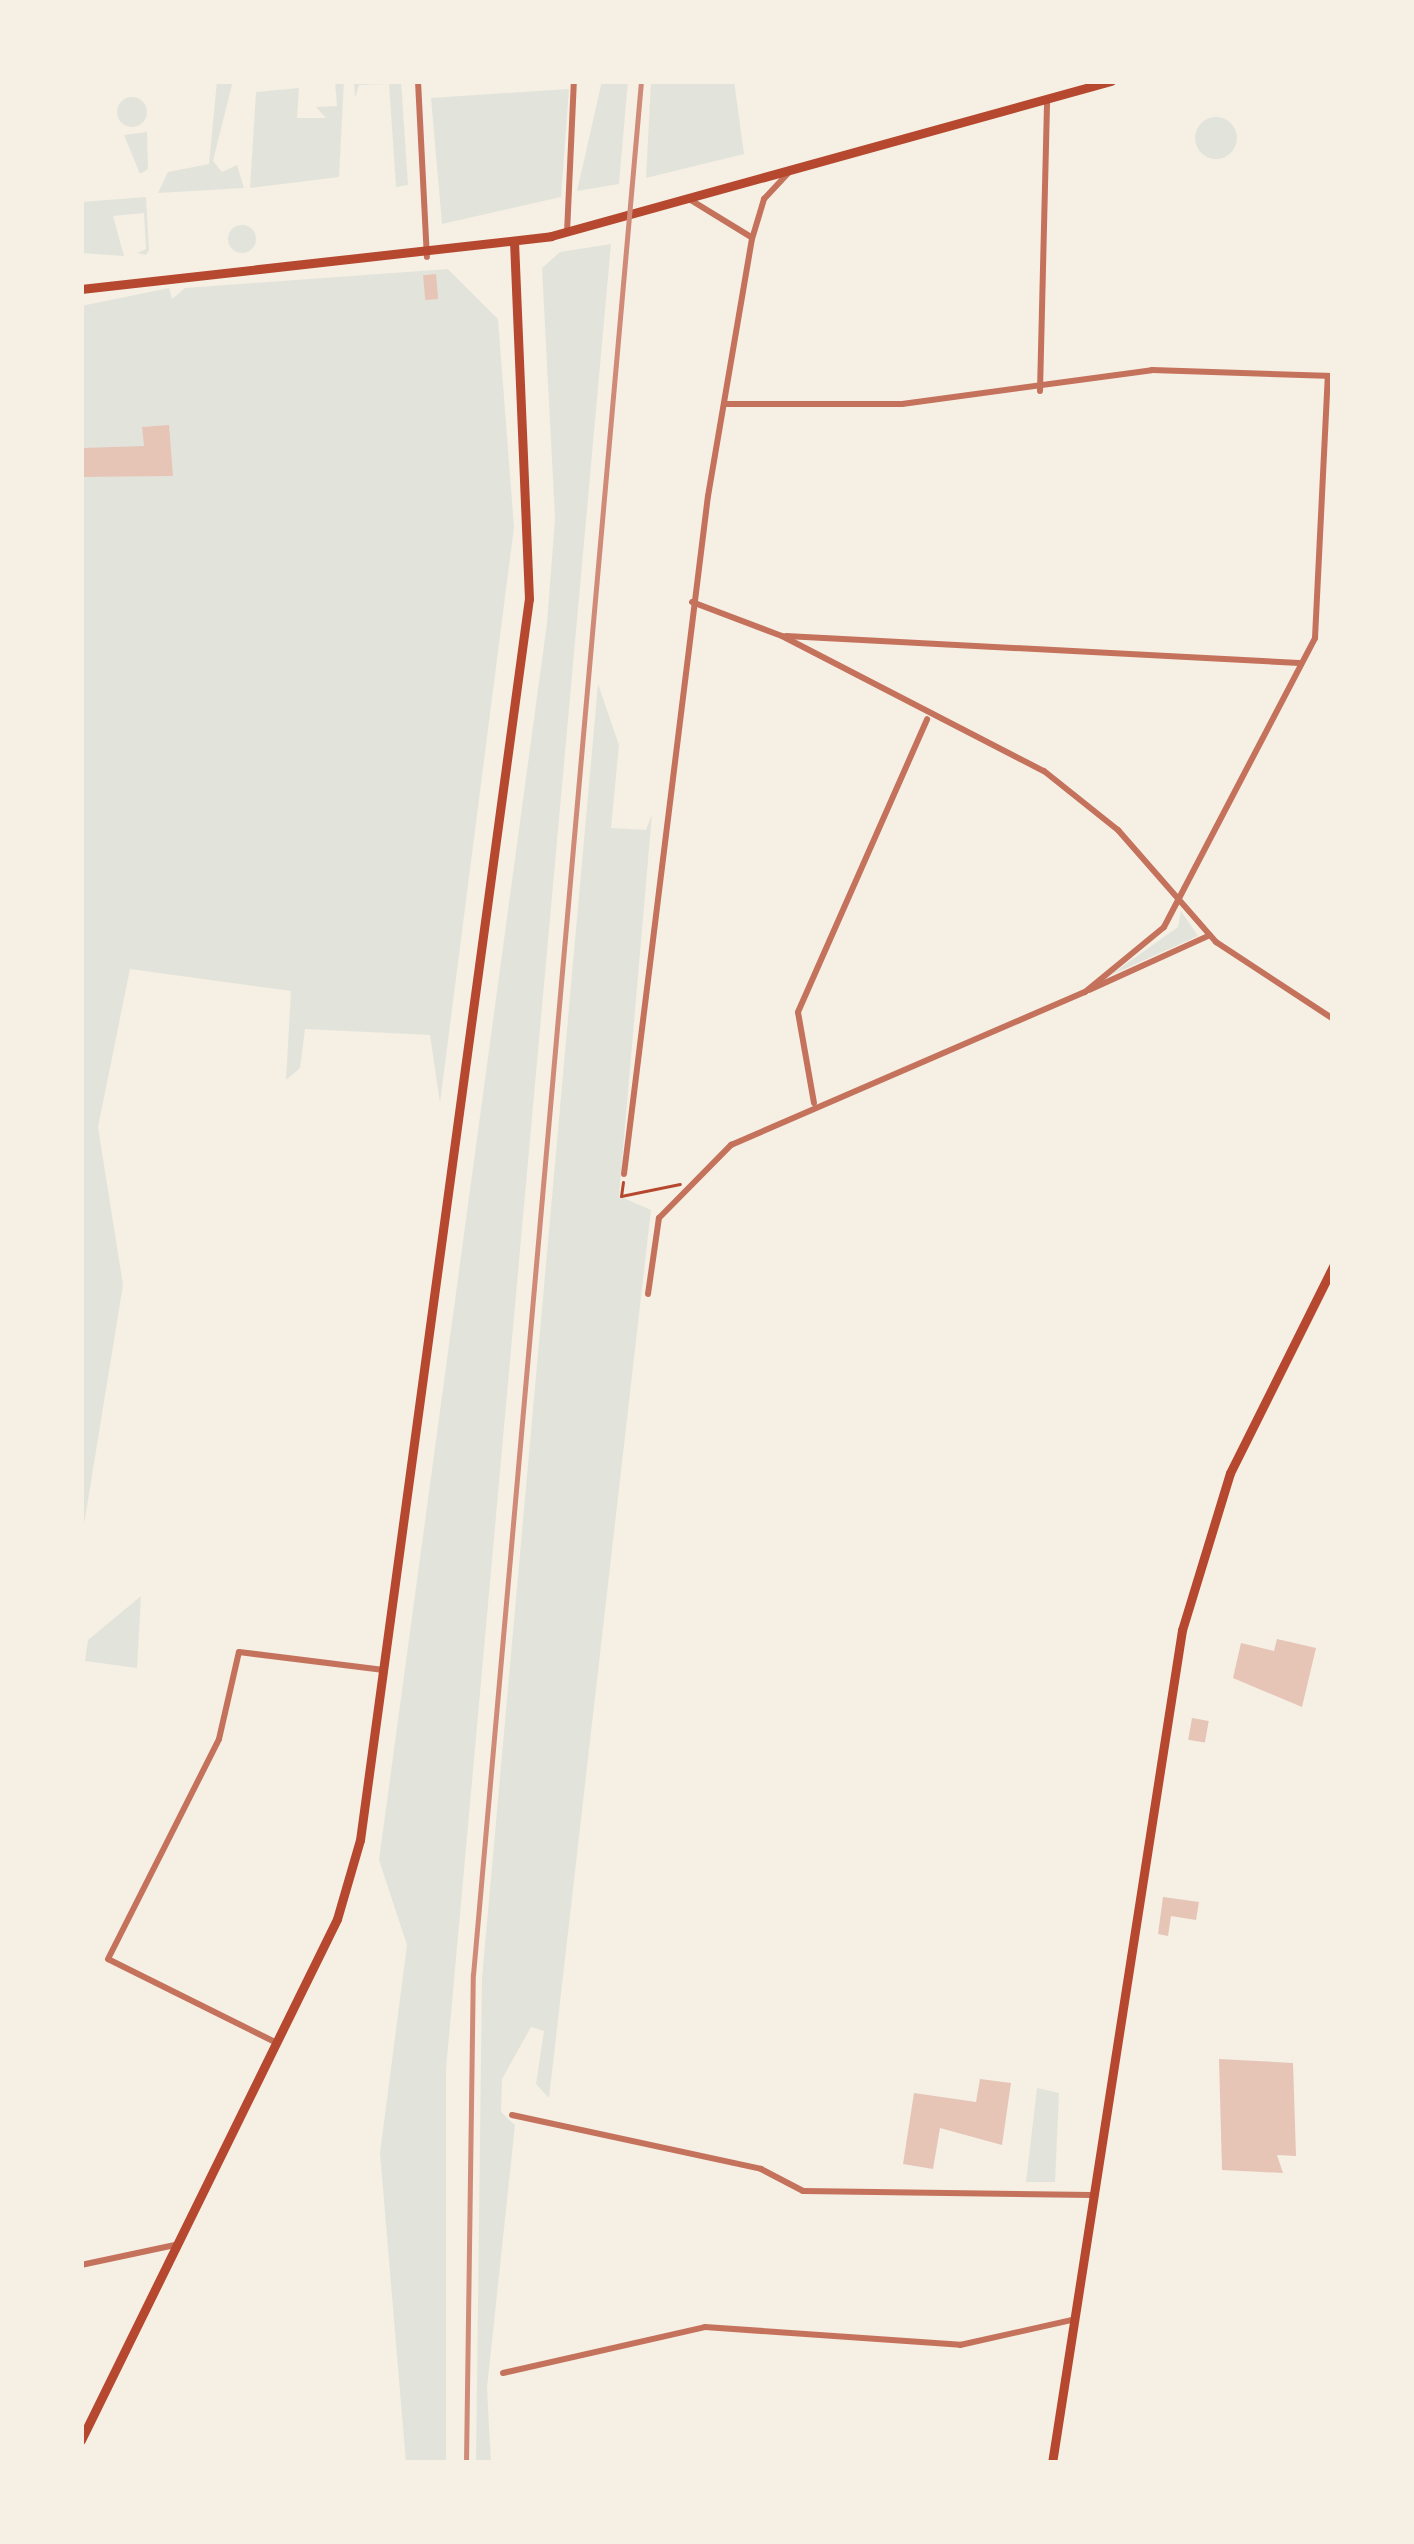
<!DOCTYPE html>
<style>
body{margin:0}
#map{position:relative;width:1414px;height:2544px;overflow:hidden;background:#f6efe4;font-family:Arial,sans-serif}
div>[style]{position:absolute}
.green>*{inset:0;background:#e2e4dc}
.round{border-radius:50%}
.building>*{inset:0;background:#e6c5b7;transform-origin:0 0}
.path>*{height:3px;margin:-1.5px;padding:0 1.5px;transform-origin:1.5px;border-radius:1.5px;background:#b5482f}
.minor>*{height:6px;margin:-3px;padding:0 3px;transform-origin:3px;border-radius:3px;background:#c5725c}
.secondary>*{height:9px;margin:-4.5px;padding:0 4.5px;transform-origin:4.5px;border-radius:4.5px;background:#b5482f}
.rail>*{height:4.5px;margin:-2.25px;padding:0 2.25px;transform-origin:2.25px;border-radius:2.25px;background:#cf8b77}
span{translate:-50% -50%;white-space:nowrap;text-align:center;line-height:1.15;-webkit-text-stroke:9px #f6efe4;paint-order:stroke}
.frame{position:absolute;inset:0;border:84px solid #f6efe4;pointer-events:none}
</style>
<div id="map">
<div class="green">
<i style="clip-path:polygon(217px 81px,233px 81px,213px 161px,222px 172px,237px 165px,244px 188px,158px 193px,168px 172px,209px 164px)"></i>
<i style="clip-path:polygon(335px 81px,344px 81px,339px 177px,250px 188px,256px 92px,299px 88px,297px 118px,326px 118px,316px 107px,337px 106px)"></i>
<i style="clip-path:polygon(354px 81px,401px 81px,408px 185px,396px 187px,389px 84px,359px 85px,355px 98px)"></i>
<i style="clip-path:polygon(602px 81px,628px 81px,619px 184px,577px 191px)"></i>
<i style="clip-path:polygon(651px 81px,734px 81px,744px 154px,646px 178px)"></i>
<i style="clip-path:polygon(569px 89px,561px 197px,442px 224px,431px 98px)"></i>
<i class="round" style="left:117px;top:97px;width:30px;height:30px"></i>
<i class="round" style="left:1195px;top:117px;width:42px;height:42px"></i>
<i style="clip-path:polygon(147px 132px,148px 169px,140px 174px,124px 135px)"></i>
<i style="clip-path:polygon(146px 197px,149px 250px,146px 255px,137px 253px,146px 249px,144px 213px,113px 216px,124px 256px,81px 253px,81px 202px)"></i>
<i class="round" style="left:228px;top:225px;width:28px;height:28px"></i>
<i style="clip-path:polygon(611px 244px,446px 2069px,446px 2463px,406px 2463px,380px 2153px,407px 1945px,379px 1860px,547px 623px,555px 518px,542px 268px,560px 252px)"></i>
<i style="clip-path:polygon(448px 269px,498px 319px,514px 527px,440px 1103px,430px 1035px,305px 1029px,300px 1068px,286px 1080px,291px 991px,130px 969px,98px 1127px,123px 1285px,81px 1543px,81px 306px,169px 288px,172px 299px,185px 288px)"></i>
<i style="clip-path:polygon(598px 684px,619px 745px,611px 828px,646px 830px,652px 814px,619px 1196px,651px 1210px,549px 2098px,536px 2084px,544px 2031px,531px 2027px,502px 2079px,501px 2112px,515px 2125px,487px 2388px,491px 2463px,476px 2463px,482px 1978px)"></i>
<i style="clip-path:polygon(1181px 911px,1198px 936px,1109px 976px,1178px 927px)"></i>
<i style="clip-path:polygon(141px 1596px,137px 1668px,85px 1661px,88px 1640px)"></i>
<i style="clip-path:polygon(1037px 2088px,1059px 2093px,1055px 2182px,1026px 2182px)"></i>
</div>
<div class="building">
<i style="left:436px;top:274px;width:25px;height:13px;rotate:85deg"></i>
<i style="clip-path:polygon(169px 425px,173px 476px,81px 477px,82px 448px,144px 446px,142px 427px)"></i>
<i style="clip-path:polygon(1277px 1639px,1316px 1648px,1302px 1707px,1233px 1678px,1241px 1643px,1274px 1651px)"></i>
<i style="left:1192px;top:1718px;width:17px;height:22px;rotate:10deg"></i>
<i style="clip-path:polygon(1163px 1897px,1199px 1902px,1196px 1920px,1171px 1916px,1168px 1936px,1158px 1934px)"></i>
<i style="clip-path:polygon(1219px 2059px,1293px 2063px,1296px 2156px,1277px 2155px,1283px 2173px,1222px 2170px)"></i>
<i style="clip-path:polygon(980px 2079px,1011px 2083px,1002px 2145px,940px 2128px,933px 2169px,903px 2164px,914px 2093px,976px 2102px)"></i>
</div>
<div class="path">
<i style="left:623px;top:1182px;width:14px;rotate:98deg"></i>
<i style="left:621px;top:1196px;width:60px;rotate:-11.5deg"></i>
</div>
<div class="minor">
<i style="left:418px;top:81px;width:176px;rotate:87.1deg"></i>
<i style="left:689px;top:199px;width:73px;rotate:31.5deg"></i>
<i style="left:567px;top:233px;width:152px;rotate:-87.4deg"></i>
<i style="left:1040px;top:391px;width:290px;rotate:-88.6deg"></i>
<i style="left:727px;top:404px;width:175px"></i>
<i style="left:902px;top:404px;width:252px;rotate:-7.7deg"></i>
<i style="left:1152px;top:370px;width:181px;rotate:1.9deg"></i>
<i style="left:692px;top:602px;width:96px;rotate:20.7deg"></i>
<i style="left:782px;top:636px;width:295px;rotate:27.3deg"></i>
<i style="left:1044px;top:771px;width:95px;rotate:38.6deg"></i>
<i style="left:1118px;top:830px;width:149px;rotate:48.8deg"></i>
<i style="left:1216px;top:942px;width:140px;rotate:33.3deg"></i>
<i style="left:786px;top:636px;width:514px;rotate:3.01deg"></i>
<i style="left:1089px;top:990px;width:131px;rotate:-24.4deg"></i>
<i style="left:814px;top:1103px;width:92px;rotate:-100deg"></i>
<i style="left:798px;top:1012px;width:320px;rotate:-66.2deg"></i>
<i style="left:624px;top:1174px;width:683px;rotate:-82.94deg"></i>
<i style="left:708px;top:496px;width:261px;rotate:-80.3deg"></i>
<i style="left:752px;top:239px;width:42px;rotate:-73.3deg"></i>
<i style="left:764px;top:199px;width:38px;rotate:-47deg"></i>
<i style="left:648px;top:1294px;width:77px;rotate:-81.8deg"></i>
<i style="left:659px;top:1218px;width:103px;rotate:-45.4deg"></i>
<i style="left:731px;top:1145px;width:386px;rotate:-23.4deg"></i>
<i style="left:1085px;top:992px;width:102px;rotate:-39.4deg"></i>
<i style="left:1164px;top:927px;width:326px;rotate:-62.4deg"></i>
<i style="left:1315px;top:638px;width:262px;rotate:-87.2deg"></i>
<i style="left:275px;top:2042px;width:186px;rotate:-153.6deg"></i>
<i style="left:108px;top:1959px;width:246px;rotate:-63.2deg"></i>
<i style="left:219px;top:1739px;width:89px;rotate:-77.1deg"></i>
<i style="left:239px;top:1652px;width:146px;rotate:7.1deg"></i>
<i style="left:512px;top:2115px;width:255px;rotate:12.2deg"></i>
<i style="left:761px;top:2169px;width:47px;rotate:27.6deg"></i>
<i style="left:803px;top:2191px;width:289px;rotate:0.8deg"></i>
<i style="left:81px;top:2265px;width:96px;rotate:-12deg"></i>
<i style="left:503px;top:2373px;width:207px;rotate:-12.8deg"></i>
<i style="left:705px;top:2327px;width:256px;rotate:4deg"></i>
<i style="left:960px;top:2345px;width:115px;rotate:-12.6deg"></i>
</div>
<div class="secondary">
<i style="left:81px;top:289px;width:473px;rotate:-6.4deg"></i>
<i style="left:551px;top:236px;width:581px;rotate:-15.47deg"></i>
<i style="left:81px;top:2440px;width:580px;rotate:-63.83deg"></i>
<i style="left:337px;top:1919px;width:82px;rotate:-73.8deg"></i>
<i style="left:360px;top:1840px;width:1252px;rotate:-82.25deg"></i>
<i style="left:529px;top:599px;width:356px;rotate:-92.4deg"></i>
<i style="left:1052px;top:2463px;width:843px;rotate:-81.13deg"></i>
<i style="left:1182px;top:1630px;width:164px;rotate:-73deg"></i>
<i style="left:1230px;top:1473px;width:231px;rotate:-63.5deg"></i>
</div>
<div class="rail">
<i style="left:466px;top:2463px;width:488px;rotate:-89.2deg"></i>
<i style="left:473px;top:1975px;width:1901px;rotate:-84.93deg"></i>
</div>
<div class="frame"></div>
</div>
